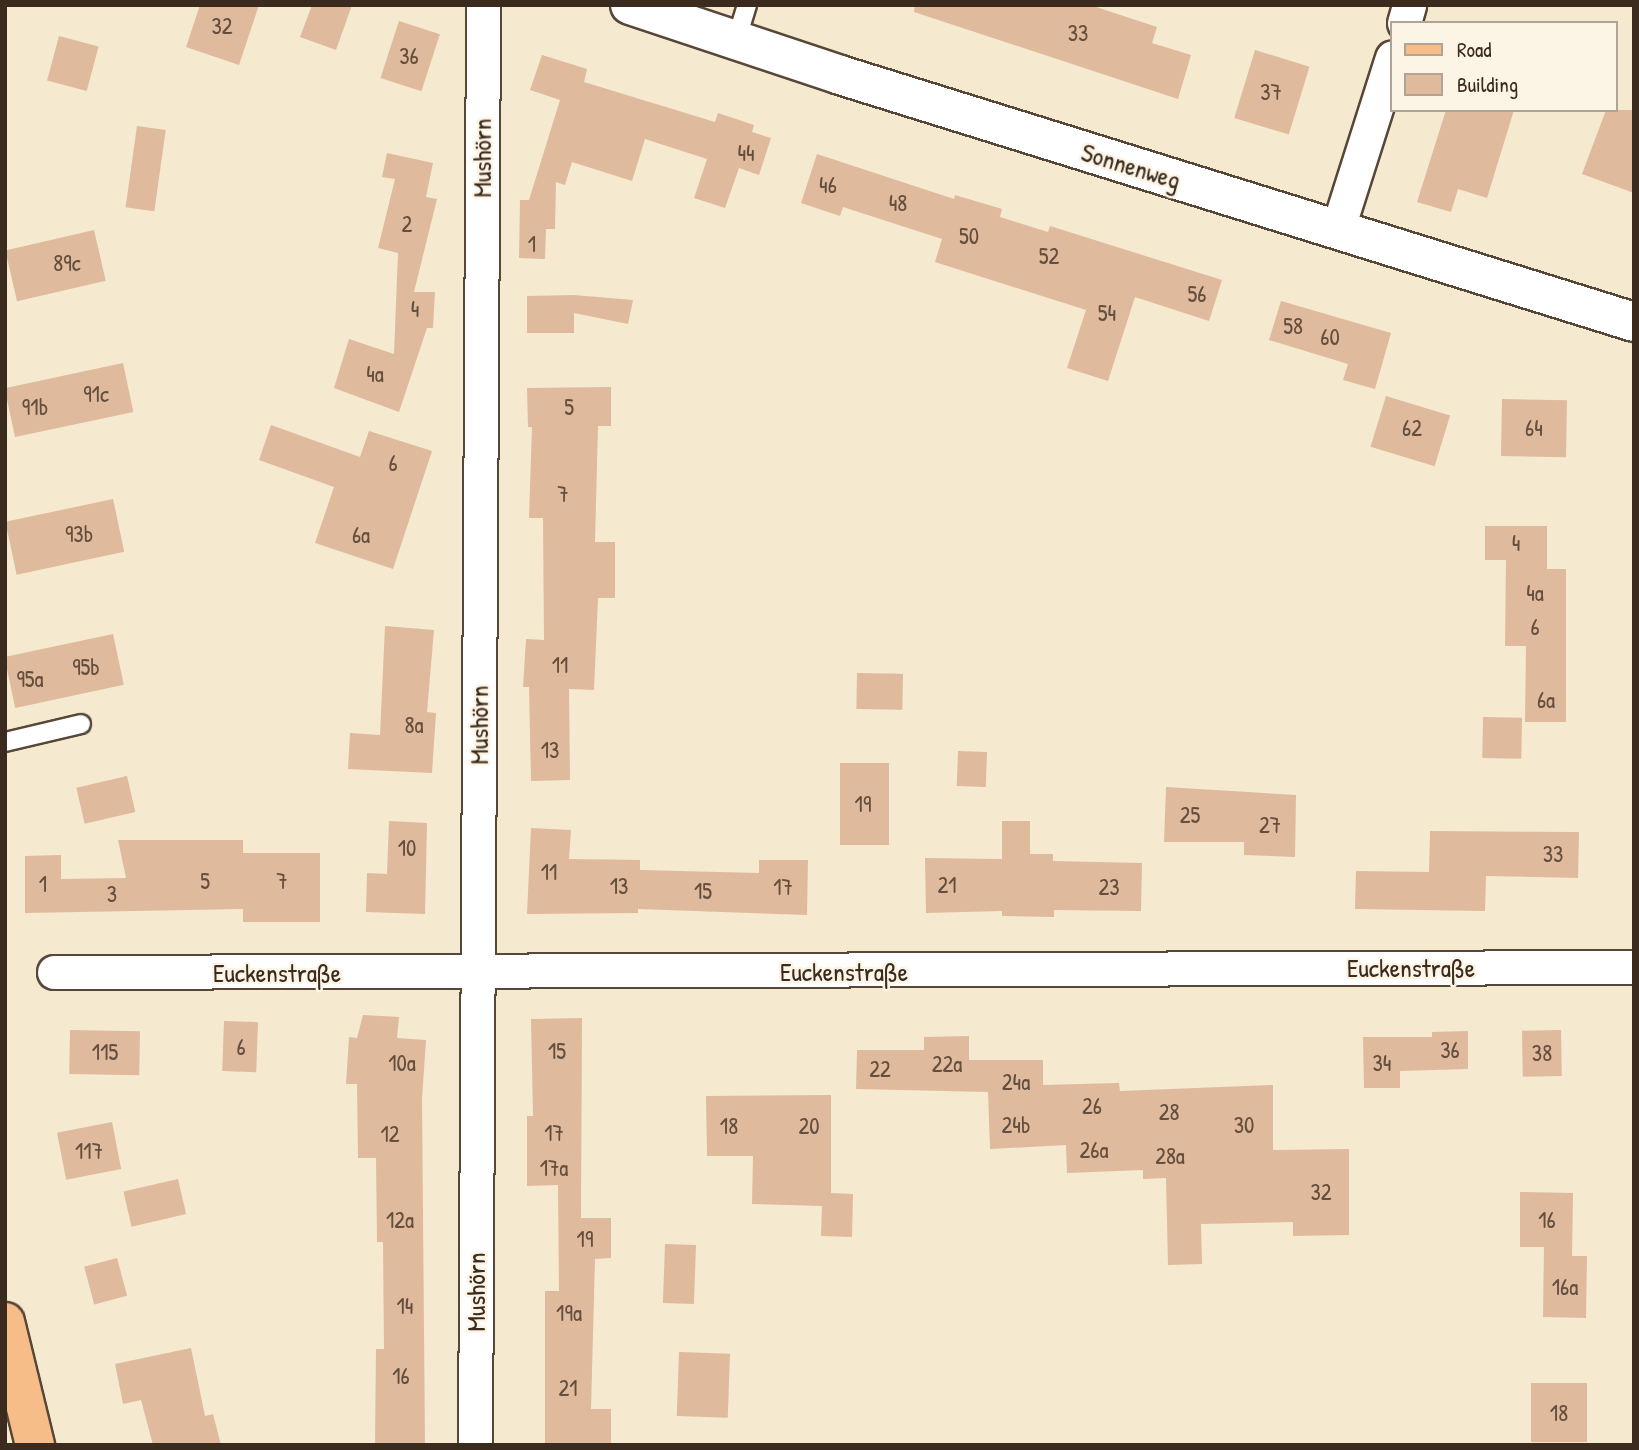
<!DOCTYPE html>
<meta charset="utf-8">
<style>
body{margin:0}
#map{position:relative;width:1639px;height:1450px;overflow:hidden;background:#f5e9d0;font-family:"Patrick Hand",sans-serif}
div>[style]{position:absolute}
.building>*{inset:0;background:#e0ba9c;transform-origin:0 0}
.roads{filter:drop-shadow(2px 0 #574739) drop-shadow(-2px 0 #574739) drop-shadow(0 2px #574739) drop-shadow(0 -2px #574739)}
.service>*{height:18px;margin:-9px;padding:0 9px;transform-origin:9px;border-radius:9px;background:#fff}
.minor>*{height:33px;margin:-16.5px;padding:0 16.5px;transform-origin:16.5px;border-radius:16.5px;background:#fff}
.tertiary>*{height:38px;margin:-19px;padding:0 19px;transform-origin:19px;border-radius:19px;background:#fff}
.primary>*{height:38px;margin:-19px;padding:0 19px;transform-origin:19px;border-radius:19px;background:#f7bd88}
span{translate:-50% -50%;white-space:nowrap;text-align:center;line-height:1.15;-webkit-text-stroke:5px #fcf5e5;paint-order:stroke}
.number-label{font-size:23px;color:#644e3e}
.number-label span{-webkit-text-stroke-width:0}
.street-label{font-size:26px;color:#3b2a1e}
.frame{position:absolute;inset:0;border:7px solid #3b2a1e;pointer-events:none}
.legend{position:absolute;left:1390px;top:21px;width:228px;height:91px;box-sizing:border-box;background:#fcf5e5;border:2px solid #afa495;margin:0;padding:9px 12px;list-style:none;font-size:21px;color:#3b2a1e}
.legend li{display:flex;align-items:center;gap:14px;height:35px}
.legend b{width:35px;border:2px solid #afa495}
</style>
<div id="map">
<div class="building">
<i style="clip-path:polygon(200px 5px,259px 5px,239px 65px,186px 47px)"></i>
<i style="clip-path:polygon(312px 5px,352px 5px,336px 50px,300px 37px)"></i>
<i style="clip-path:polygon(915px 5px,1090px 5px,1157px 27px,1152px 43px,1191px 55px,1178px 99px,914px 12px)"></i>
<i style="left:399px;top:21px;width:43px;height:60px;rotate:18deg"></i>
<i style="left:59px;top:36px;width:41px;height:46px;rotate:15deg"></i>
<i style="left:1255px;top:50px;width:57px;height:71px;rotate:17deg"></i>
<i style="clip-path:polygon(542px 55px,587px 69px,584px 82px,715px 122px,718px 113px,754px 125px,752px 132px,771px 138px,759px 175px,739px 168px,725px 208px,694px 198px,707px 159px,645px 139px,632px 181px,572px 162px,565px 185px,556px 182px,555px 229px,546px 229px,545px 259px,519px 258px,520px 200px,529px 200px,560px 100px,530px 90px)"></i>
<i style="clip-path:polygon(1446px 110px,1514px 110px,1487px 198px,1458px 189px,1451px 212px,1417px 202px)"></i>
<i style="clip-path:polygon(1606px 110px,1634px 110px,1634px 193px,1582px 174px)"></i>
<i style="left:137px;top:126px;width:29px;height:82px;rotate:8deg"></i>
<i style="clip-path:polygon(387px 153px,433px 163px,426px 197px,437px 199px,414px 292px,435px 292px,433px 328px,427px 328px,399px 412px,334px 388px,349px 339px,394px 354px,398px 253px,378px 248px,395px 179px,382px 177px)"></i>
<i style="clip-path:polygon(817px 154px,954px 199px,955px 195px,1002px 209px,1000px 217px,1048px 232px,1050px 226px,1222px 280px,1209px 321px,1135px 297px,1108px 381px,1067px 368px,1086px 310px,935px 262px,942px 239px,843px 207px,840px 216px,801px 203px)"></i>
<i style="left:94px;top:230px;width:52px;height:91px;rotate:77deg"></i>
<i style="clip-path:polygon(574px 295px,633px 300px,628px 324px,574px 313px,574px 333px,527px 333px,527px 296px)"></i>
<i style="clip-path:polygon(1281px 301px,1391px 333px,1375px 389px,1343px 380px,1348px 364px,1269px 340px)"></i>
<i style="left:123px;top:363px;width:50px;height:121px;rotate:78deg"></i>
<i style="clip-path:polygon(611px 387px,611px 426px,598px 426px,595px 542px,615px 542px,615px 598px,598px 598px,594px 690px,569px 689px,570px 780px,531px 781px,529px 687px,523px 687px,526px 639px,544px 640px,543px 518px,529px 518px,532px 427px,528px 427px,527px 388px)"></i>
<i style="left:1386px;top:396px;width:67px;height:53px;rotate:17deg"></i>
<i style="left:1502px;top:399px;width:65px;height:57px;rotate:1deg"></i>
<i style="clip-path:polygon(271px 425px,360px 457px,369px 431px,432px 451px,393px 569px,315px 543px,334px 487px,259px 460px)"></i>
<i style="left:113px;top:499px;width:54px;height:110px;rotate:78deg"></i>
<i style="clip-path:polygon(1485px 526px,1547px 526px,1547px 569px,1566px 569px,1566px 722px,1525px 722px,1526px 646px,1505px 646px,1506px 560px,1485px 560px)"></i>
<i style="clip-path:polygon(385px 626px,434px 630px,427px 712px,436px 713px,432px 773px,348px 769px,350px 733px,380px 735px)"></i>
<i style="left:113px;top:634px;width:52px;height:111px;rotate:78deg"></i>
<i style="left:857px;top:673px;width:46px;height:36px;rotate:1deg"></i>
<i style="left:1483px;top:717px;width:39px;height:41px;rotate:1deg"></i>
<i style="left:987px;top:752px;width:35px;height:29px;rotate:92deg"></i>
<i style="left:840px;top:763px;width:49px;height:82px"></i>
<i style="left:127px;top:776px;width:37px;height:52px;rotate:77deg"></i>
<i style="clip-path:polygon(1166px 787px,1296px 795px,1295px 857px,1244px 855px,1244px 842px,1164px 842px)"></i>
<i style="clip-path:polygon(389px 821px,427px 823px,425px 914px,366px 912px,367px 873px,387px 874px)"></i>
<i style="clip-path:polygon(1002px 821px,1030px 821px,1030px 854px,1053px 854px,1053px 861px,1142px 863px,1141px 911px,1054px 910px,1054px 917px,1002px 916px,1002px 911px,926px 913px,925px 858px,1002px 859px)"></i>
<i style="clip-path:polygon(531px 828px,571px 830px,569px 859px,640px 860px,640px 870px,759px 873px,759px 860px,808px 860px,807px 915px,638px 909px,638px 913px,527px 914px)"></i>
<i style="clip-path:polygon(1430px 831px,1579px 832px,1578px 878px,1486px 876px,1485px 911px,1355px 909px,1356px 871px,1429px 872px)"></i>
<i style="clip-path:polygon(118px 840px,243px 840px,243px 853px,320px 853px,320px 922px,243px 922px,243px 909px,25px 913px,25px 856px,61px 855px,61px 879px,126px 878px)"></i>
<i style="clip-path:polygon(363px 1015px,399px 1017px,397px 1038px,426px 1040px,422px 1099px,425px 1445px,375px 1445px,376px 1349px,384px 1349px,383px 1242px,377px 1242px,376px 1158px,358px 1158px,357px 1084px,346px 1084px,349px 1037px,357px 1038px)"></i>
<i style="clip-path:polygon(582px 1018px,581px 1218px,611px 1218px,611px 1258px,595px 1259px,591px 1409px,611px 1409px,611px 1445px,545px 1445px,545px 1291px,559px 1291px,558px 1185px,527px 1186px,527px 1116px,533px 1116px,531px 1019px)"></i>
<i style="left:224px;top:1021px;width:34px;height:50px;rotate:2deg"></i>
<i style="left:70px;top:1030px;width:70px;height:44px;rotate:1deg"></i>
<i style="left:1561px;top:1030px;width:46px;height:39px;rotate:89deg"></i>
<i style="clip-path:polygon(1468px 1031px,1468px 1069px,1400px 1071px,1400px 1088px,1364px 1088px,1363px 1037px,1432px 1037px,1432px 1032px)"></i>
<i style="clip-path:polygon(969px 1036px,969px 1060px,1043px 1060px,1043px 1085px,1119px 1083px,1120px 1091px,1273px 1085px,1273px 1150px,1349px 1149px,1349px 1235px,1293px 1236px,1293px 1222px,1201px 1224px,1202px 1264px,1168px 1265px,1166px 1178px,1143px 1179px,1143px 1170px,1067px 1173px,1066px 1145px,990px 1149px,988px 1092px,856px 1089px,857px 1050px,924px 1050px,924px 1037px)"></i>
<i style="clip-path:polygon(831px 1095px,831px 1193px,853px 1194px,852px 1237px,821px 1236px,822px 1206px,752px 1204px,753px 1156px,707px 1156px,706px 1096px)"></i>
<i style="left:112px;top:1122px;width:48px;height:56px;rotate:79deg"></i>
<i style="left:178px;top:1179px;width:36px;height:56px;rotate:77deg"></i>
<i style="clip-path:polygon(1520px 1192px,1573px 1193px,1572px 1256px,1587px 1256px,1586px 1318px,1543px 1317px,1544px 1247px,1520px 1247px)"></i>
<i style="left:665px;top:1244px;width:31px;height:59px;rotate:2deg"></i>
<i style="left:117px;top:1258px;width:39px;height:34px;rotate:75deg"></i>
<i style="clip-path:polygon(191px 1348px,205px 1416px,213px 1414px,221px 1445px,153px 1445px,141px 1400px,123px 1404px,115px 1364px)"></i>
<i style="left:679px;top:1352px;width:51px;height:64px;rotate:2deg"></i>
<i style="left:1531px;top:1383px;width:56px;height:59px"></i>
</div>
<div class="roads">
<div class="service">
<i style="left:736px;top:41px;width:38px;rotate:-73deg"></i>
<i style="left:5px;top:742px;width:78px;rotate:-13.3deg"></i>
</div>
<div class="minor">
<i style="left:1404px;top:23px;width:19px;rotate:-74deg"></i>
<i style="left:1337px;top:231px;width:182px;rotate:-72.4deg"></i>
<i style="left:54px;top:972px;width:1580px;rotate:-0.18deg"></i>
<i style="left:475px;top:1445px;width:1440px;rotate:-89.68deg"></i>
</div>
<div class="tertiary">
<i style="left:630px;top:5px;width:221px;rotate:18.4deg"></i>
<i style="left:840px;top:75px;width:832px;rotate:17.28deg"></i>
</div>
<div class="primary">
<i style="left:5px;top:1322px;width:127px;rotate:76.3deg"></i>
</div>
</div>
<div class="number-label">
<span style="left:222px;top:26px">32</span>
<span style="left:1078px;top:33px">33</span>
<span style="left:409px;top:56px">36</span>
<span style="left:1271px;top:92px">37</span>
<span style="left:746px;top:153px">44</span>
<span style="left:828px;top:185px">46</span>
<span style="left:898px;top:203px">48</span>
<span style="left:407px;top:224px">2</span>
<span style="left:969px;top:236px">50</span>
<span style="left:532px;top:244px">1</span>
<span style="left:1049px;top:256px">52</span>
<span style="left:67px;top:263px">89c</span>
<span style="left:1197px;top:294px">56</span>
<span style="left:415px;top:309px">4</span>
<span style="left:1107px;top:313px">54</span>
<span style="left:1293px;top:326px">58</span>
<span style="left:1330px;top:337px">60</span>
<span style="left:375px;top:374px">4a</span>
<span style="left:96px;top:394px">91c</span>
<span style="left:35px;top:407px">91b</span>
<span style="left:569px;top:407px">5</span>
<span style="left:1412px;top:428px">62</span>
<span style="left:1534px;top:428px">64</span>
<span style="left:393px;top:463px">6</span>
<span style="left:563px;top:494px">7</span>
<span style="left:79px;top:534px">93b</span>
<span style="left:361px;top:535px">6a</span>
<span style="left:1516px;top:543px">4</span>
<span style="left:1535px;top:593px">4a</span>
<span style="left:1535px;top:627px">6</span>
<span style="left:560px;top:665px">11</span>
<span style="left:86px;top:667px">95b</span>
<span style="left:30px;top:679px">95a</span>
<span style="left:1546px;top:700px">6a</span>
<span style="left:414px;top:725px">8a</span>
<span style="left:550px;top:750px">13</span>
<span style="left:863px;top:804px">19</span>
<span style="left:1190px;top:815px">25</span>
<span style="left:1270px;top:825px">27</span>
<span style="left:407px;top:848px">10</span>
<span style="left:1553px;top:854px">33</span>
<span style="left:549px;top:872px">11</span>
<span style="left:205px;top:881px">5</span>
<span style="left:282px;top:881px">7</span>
<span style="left:43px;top:884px">1</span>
<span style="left:947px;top:885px">21</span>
<span style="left:619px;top:886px">13</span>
<span style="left:783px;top:887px">17</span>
<span style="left:1109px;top:887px">23</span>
<span style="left:703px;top:891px">15</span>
<span style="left:112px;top:894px">3</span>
<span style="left:241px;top:1047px">6</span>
<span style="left:1450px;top:1050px">36</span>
<span style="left:557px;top:1051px">15</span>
<span style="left:105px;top:1052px">115</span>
<span style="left:1542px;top:1053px">38</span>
<span style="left:402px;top:1063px">10a</span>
<span style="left:1382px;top:1063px">34</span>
<span style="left:947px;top:1064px">22a</span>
<span style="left:880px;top:1069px">22</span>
<span style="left:1016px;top:1082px">24a</span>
<span style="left:1092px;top:1106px">26</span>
<span style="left:1169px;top:1112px">28</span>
<span style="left:1016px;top:1125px">24b</span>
<span style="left:1244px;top:1125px">30</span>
<span style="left:729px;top:1126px">18</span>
<span style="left:809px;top:1126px">20</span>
<span style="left:554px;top:1133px">17</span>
<span style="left:390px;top:1134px">12</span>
<span style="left:1094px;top:1150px">26a</span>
<span style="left:89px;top:1151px">117</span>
<span style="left:1170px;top:1156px">28a</span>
<span style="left:554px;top:1168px">17a</span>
<span style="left:1321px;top:1192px">32</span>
<span style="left:400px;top:1220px">12a</span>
<span style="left:1547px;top:1220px">16</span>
<span style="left:585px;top:1239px">19</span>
<span style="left:1565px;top:1287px">16a</span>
<span style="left:405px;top:1306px">14</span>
<span style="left:569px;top:1313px">19a</span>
<span style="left:401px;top:1376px">16</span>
<span style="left:568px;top:1388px">21</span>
<span style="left:1559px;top:1413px">18</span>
</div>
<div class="street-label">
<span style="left:482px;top:158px;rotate:-90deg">Mushörn</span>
<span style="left:1131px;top:166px;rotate:17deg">Sonnenweg</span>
<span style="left:479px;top:725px;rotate:-90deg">Mushörn</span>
<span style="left:1411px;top:968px">Euckenstraße</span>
<span style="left:844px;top:972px">Euckenstraße</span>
<span style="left:277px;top:973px">Euckenstraße</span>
<span style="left:476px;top:1292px;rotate:-90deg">Mushörn</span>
</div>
<div class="frame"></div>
<ul class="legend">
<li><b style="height:9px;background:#f7bd88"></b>Road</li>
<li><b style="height:19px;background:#e0ba9c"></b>Building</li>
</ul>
</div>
